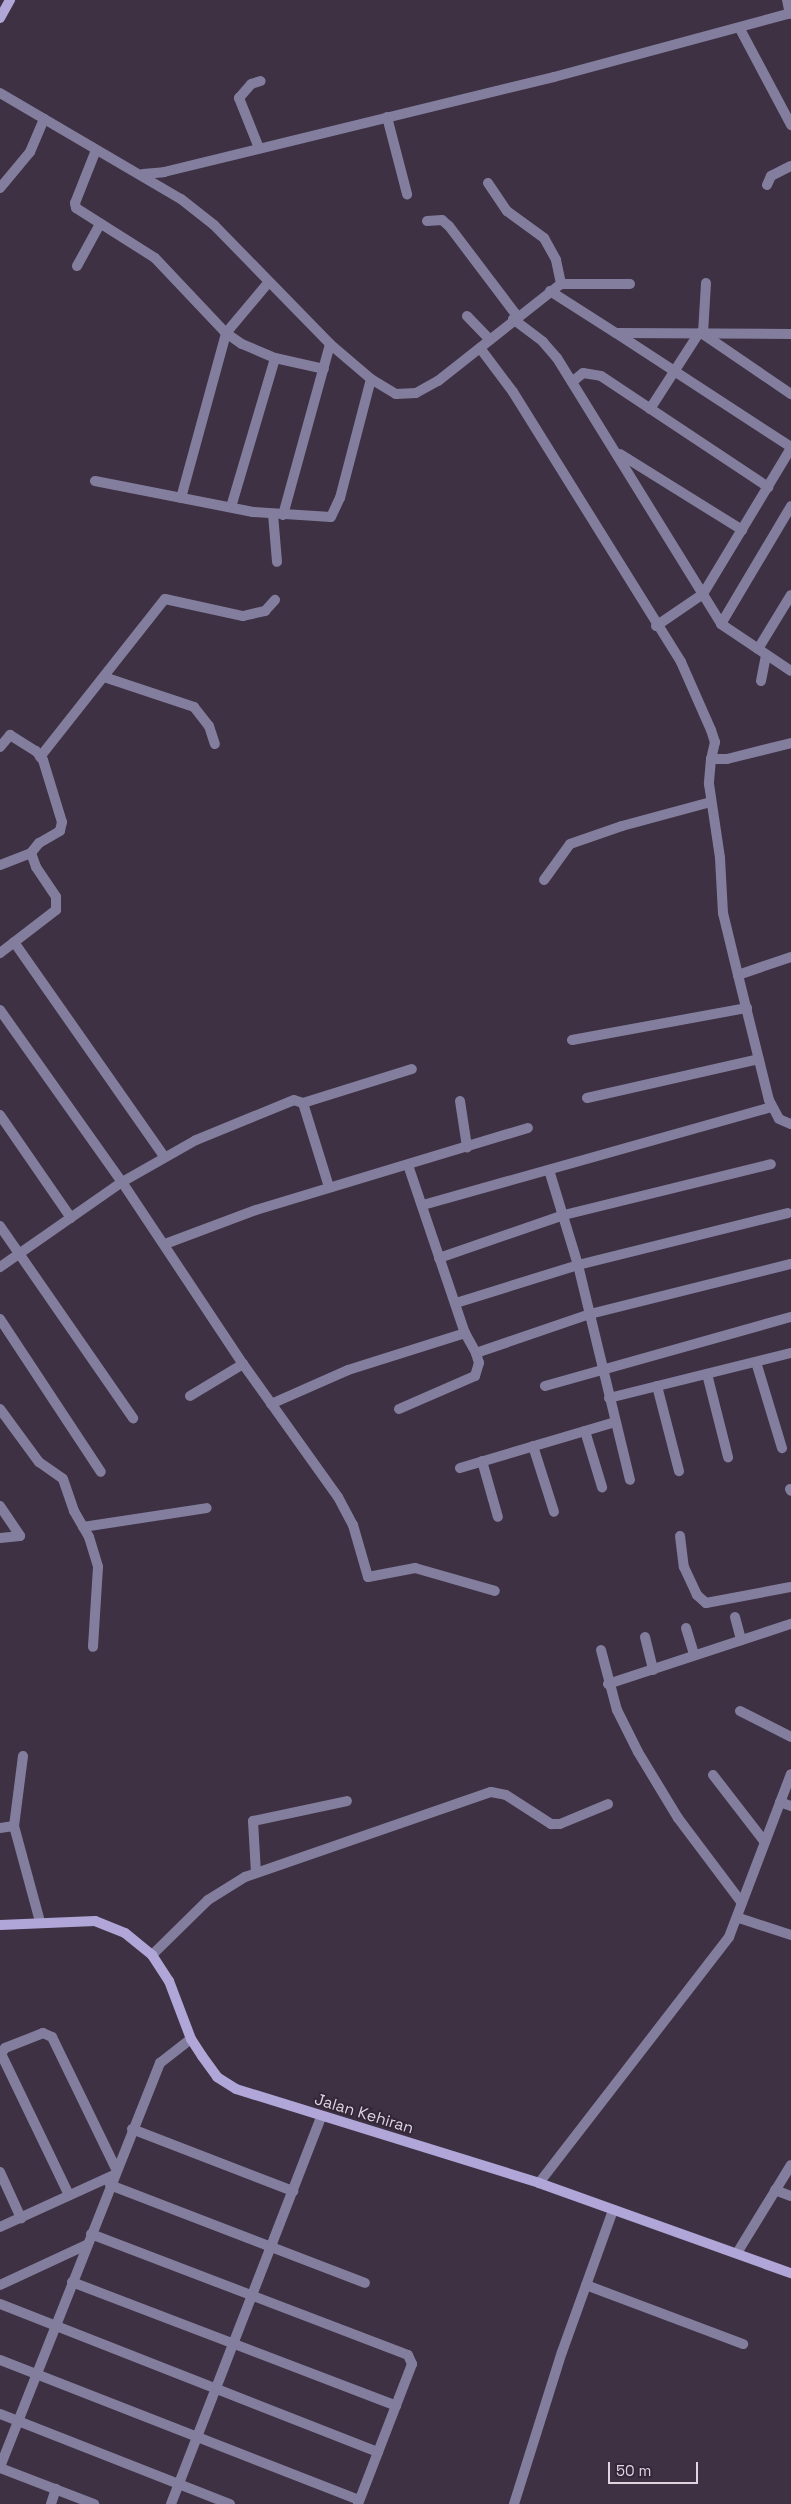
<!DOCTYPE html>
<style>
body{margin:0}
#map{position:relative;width:791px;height:2504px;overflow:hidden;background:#3d3143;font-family:"Space Grotesk",sans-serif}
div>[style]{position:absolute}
.street>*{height:10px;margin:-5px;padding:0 5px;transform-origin:5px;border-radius:5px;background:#847e9e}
.secondary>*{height:10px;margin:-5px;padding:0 5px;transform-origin:5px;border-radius:5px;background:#b0a6d8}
span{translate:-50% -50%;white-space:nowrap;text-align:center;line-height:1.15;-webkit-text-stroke:4px #332739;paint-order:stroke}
.street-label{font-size:16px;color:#ddd6e1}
.scale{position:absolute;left:608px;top:2462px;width:90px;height:22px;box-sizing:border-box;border:2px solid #ddd6e1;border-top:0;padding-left:6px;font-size:15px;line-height:18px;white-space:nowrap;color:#ddd6e1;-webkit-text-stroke:4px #332739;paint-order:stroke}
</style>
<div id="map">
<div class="street">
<i style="left:787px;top:0;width:14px;rotate:78deg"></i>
<i style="left:740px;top:29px;width:109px;rotate:62deg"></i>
<i style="left:0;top:93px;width:210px;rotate:30.4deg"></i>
<i style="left:181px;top:199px;width:42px;rotate:38.2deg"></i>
<i style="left:214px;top:225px;width:166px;rotate:45.7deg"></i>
<i style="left:330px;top:344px;width:54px;rotate:40.5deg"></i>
<i style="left:371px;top:379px;width:29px;rotate:31deg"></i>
<i style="left:396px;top:394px;width:20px;rotate:-3deg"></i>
<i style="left:416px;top:393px;width:25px;rotate:-29deg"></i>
<i style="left:438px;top:381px;width:157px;rotate:-38.3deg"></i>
<i style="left:561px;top:284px;width:69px"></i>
<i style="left:387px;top:117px;width:80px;rotate:75.4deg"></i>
<i style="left:259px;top:148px;width:54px;rotate:-111.8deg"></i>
<i style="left:239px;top:98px;width:18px;rotate:-49deg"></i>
<i style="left:251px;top:84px;width:10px;rotate:-17deg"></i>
<i style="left:96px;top:150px;width:57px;rotate:111.6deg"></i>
<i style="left:75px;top:203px;width:5px;rotate:79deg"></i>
<i style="left:76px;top:208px;width:93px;rotate:32.3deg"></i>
<i style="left:155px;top:258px;width:103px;rotate:46.6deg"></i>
<i style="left:226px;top:333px;width:19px;rotate:35deg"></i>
<i style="left:242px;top:344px;width:36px;rotate:23deg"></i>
<i style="left:275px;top:358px;width:50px;rotate:12.7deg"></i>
<i style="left:143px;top:174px;width:21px;rotate:-5deg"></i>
<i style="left:164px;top:172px;width:401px;rotate:-13.7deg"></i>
<i style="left:554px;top:77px;width:245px;rotate:-15.1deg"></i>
<i style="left:488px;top:183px;width:34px;rotate:56deg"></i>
<i style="left:507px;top:211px;width:46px;rotate:36.1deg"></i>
<i style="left:544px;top:238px;width:25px;rotate:61deg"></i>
<i style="left:556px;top:260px;width:25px;rotate:78deg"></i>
<i style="left:767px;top:185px;width:10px;rotate:-66deg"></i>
<i style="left:771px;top:176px;width:22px;rotate:-27deg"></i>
<i style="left:0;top:188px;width:47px;rotate:-50.2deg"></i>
<i style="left:30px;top:152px;width:36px;rotate:-67deg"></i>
<i style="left:427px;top:221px;width:15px;rotate:-4deg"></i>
<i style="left:442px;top:220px;width:9px;rotate:41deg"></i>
<i style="left:449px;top:226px;width:113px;rotate:52.9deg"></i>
<i style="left:77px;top:266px;width:48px;rotate:-61.3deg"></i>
<i style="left:706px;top:283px;width:51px;rotate:93.4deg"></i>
<i style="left:703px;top:334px;width:107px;rotate:34.3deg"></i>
<i style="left:550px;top:291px;width:78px;rotate:32.5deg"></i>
<i style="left:616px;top:333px;width:175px;rotate:0.3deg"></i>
<i style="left:467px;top:316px;width:33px;rotate:46deg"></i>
<i style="left:513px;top:319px;width:38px;rotate:37deg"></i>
<i style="left:543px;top:342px;width:21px;rotate:49deg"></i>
<i style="left:557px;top:358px;width:312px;rotate:58.3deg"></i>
<i style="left:721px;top:624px;width:84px;rotate:33.9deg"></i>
<i style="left:616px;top:333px;width:209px;rotate:33.1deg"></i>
<i style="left:480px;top:348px;width:55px;rotate:53.1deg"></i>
<i style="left:513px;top:392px;width:318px;rotate:58.1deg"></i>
<i style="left:681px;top:662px;width:74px;rotate:66.2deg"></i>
<i style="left:711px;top:730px;width:13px;rotate:72deg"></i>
<i style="left:715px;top:742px;width:17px;rotate:103deg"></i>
<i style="left:711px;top:759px;width:16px"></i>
<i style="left:727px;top:759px;width:66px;rotate:-14deg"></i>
<i style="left:572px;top:382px;width:14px;rotate:-39deg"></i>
<i style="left:583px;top:373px;width:18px;rotate:9deg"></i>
<i style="left:601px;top:376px;width:201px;rotate:33.6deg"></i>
<i style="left:650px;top:409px;width:90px;rotate:-57.2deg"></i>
<i style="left:620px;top:454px;width:144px;rotate:31.9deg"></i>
<i style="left:95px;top:481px;width:161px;rotate:11.1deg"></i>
<i style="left:253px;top:512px;width:78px;rotate:3.7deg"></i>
<i style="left:331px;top:517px;width:21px;rotate:-65deg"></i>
<i style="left:340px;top:498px;width:123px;rotate:-75.4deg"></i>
<i style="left:181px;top:498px;width:171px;rotate:-74.7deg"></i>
<i style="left:226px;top:333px;width:65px;rotate:-50deg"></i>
<i style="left:231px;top:507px;width:155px;rotate:-73.5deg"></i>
<i style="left:273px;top:514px;width:48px;rotate:85.2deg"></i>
<i style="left:283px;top:515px;width:177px;rotate:-74.6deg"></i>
<i style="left:721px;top:624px;width:137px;rotate:-59.3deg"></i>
<i style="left:656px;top:626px;width:57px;rotate:-34.2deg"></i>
<i style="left:703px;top:594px;width:170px;rotate:-58.9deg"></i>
<i style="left:758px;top:649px;width:63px;rotate:-58.6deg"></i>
<i style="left:104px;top:677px;width:95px;rotate:18.4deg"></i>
<i style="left:194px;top:707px;width:24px;rotate:52deg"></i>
<i style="left:209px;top:726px;width:19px;rotate:72deg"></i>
<i style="left:761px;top:681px;width:26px;rotate:-79deg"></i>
<i style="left:0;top:747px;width:16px;rotate:-50deg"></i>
<i style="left:10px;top:735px;width:31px;rotate:32deg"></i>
<i style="left:36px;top:751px;width:11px;rotate:52deg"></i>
<i style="left:43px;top:760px;width:65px;rotate:73deg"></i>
<i style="left:62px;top:822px;width:9px;rotate:103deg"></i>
<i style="left:60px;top:831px;width:24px;rotate:150deg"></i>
<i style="left:39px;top:843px;width:13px;rotate:129deg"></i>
<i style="left:31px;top:853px;width:15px;rotate:70deg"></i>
<i style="left:36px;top:867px;width:36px;rotate:56deg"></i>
<i style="left:56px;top:897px;width:13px;rotate:90deg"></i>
<i style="left:56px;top:910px;width:71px;rotate:142.5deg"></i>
<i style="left:40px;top:757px;width:201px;rotate:-51.7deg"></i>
<i style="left:165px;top:599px;width:80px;rotate:12.3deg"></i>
<i style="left:243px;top:616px;width:23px;rotate:-13deg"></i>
<i style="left:265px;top:611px;width:15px;rotate:-48deg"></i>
<i style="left:711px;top:759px;width:25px;rotate:95deg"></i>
<i style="left:709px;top:784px;width:75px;rotate:81.5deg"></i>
<i style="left:720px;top:858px;width:55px;rotate:86.9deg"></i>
<i style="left:723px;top:913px;width:64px;rotate:76.4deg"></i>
<i style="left:738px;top:975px;width:56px;rotate:-18.8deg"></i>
<i style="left:0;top:865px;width:33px;rotate:-21deg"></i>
<i style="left:544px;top:880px;width:44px;rotate:-54.2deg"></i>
<i style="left:570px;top:844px;width:55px;rotate:-19.1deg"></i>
<i style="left:622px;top:826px;width:92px;rotate:-15.1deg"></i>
<i style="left:14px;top:942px;width:261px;rotate:55deg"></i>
<i style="left:738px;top:975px;width:129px;rotate:76.1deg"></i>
<i style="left:769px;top:1100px;width:21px;rotate:62deg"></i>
<i style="left:779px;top:1119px;width:13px;rotate:23deg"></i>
<i style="left:0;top:1010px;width:211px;rotate:54.7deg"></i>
<i style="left:122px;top:1182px;width:149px;rotate:145.1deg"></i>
<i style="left:572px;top:1040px;width:178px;rotate:-10.4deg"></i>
<i style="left:587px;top:1098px;width:176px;rotate:-12.8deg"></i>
<i style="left:460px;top:1101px;width:47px;rotate:81.3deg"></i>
<i style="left:303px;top:1103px;width:114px;rotate:-17.3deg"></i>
<i style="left:0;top:1115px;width:125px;rotate:55.4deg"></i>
<i style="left:408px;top:1165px;width:177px;rotate:71.3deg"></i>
<i style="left:465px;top:1333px;width:23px;rotate:61deg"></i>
<i style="left:476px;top:1353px;width:120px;rotate:-18.9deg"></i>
<i style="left:590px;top:1314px;width:207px;rotate:-14deg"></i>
<i style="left:549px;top:1170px;width:99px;rotate:73deg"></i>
<i style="left:578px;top:1265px;width:221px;rotate:76.4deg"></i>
<i style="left:329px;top:1187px;width:88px;rotate:-107.2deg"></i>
<i style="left:303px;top:1103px;width:9px;rotate:-162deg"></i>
<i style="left:294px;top:1100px;width:106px;rotate:157.8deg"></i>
<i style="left:196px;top:1140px;width:85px;rotate:150.4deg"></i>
<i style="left:122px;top:1182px;width:219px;rotate:56.4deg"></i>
<i style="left:243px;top:1364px;width:163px;rotate:54.5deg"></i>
<i style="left:338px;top:1497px;width:32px;rotate:62deg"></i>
<i style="left:353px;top:1525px;width:54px;rotate:73.9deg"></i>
<i style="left:368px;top:1577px;width:48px;rotate:-10.8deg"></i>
<i style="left:415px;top:1568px;width:83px;rotate:16deg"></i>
<i style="left:423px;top:1205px;width:362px;rotate:-15.7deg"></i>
<i style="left:0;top:1226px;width:234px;rotate:55.3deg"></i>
<i style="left:165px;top:1244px;width:97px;rotate:-20.5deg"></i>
<i style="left:256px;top:1210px;width:284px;rotate:-16.8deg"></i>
<i style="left:439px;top:1258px;width:132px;rotate:-19deg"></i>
<i style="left:564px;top:1215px;width:213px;rotate:-13.8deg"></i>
<i style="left:456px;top:1303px;width:128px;rotate:-17.3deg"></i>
<i style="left:578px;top:1265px;width:216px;rotate:-13.9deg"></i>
<i style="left:0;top:1319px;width:183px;rotate:56.6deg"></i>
<i style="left:756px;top:1362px;width:90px;rotate:73.2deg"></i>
<i style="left:707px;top:1374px;width:86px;rotate:75.8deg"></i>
<i style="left:545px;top:1386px;width:255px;rotate:-15.7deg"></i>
<i style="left:657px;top:1386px;width:88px;rotate:75.5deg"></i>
<i style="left:190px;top:1396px;width:62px;rotate:-31.1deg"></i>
<i style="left:609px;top:1398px;width:187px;rotate:-13.9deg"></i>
<i style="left:271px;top:1404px;width:84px;rotate:-23.8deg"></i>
<i style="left:348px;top:1370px;width:123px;rotate:-17.5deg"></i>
<i style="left:0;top:1409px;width:66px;rotate:53.7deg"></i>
<i style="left:39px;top:1462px;width:29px;rotate:35deg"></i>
<i style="left:63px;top:1479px;width:34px;rotate:71deg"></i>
<i style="left:74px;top:1511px;width:30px;rotate:60deg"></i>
<i style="left:89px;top:1537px;width:31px;rotate:73deg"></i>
<i style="left:98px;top:1567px;width:80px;rotate:93.6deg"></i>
<i style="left:399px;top:1409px;width:83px;rotate:-23.5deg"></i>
<i style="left:475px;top:1376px;width:14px;rotate:-73deg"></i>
<i style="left:479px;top:1363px;width:10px;rotate:-107deg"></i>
<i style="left:585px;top:1431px;width:59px;rotate:73.1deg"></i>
<i style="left:533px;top:1446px;width:69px;rotate:72.3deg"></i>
<i style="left:482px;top:1461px;width:58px;rotate:74.1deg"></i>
<i style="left:460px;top:1468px;width:162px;rotate:-16.5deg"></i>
<i style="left:790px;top:1489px;width:2px;rotate:63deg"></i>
<i style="left:0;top:1506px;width:36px;rotate:56deg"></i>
<i style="left:20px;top:1536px;width:20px;rotate:174deg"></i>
<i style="left:83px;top:1527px;width:125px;rotate:-8.7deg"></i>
<i style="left:680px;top:1536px;width:31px;rotate:83deg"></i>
<i style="left:684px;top:1567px;width:31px;rotate:65deg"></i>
<i style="left:697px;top:1595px;width:12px;rotate:42deg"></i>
<i style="left:706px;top:1603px;width:86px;rotate:-10.7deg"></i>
<i style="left:735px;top:1617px;width:24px;rotate:75deg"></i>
<i style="left:686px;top:1628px;width:28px;rotate:73deg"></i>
<i style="left:645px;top:1637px;width:34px;rotate:76deg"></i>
<i style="left:601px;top:1650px;width:62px;rotate:75.1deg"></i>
<i style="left:617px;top:1710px;width:47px;rotate:63.4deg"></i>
<i style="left:638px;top:1752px;width:77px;rotate:58.8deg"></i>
<i style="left:678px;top:1818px;width:106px;rotate:53deg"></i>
<i style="left:608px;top:1684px;width:193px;rotate:-18.2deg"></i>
<i style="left:740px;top:1711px;width:57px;rotate:27deg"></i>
<i style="left:23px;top:1756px;width:71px;rotate:97.3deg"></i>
<i style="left:14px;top:1826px;width:99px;rotate:74.8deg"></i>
<i style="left:713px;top:1775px;width:83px;rotate:52.3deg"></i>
<i style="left:780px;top:1802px;width:12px;rotate:20deg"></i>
<i style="left:0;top:1828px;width:14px;rotate:-8deg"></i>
<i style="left:256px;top:1873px;width:52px;rotate:-93.3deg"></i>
<i style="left:253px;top:1821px;width:96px;rotate:-12deg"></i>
<i style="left:739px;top:1918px;width:55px;rotate:18.1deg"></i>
<i style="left:152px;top:1955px;width:78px;rotate:-44.5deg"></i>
<i style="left:208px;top:1900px;width:44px;rotate:-31.9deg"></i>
<i style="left:245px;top:1877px;width:260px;rotate:-19.1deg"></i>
<i style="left:491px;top:1792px;width:15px;rotate:11deg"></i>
<i style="left:506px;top:1795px;width:54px;rotate:32.8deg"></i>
<i style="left:551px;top:1824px;width:9px"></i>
<i style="left:560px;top:1824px;width:52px;rotate:-22.6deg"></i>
<i style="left:132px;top:2129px;width:173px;rotate:21.1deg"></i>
<i style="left:0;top:2172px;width:51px;rotate:65.5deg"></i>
<i style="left:539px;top:2183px;width:311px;rotate:-52.3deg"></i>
<i style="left:729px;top:1937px;width:174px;rotate:-69.2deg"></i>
<i style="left:110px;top:2185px;width:273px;rotate:21deg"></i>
<i style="left:775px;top:2190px;width:17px;rotate:21deg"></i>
<i style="left:69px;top:2195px;width:157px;rotate:-115.7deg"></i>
<i style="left:1px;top:2054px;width:7px;rotate:-56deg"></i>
<i style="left:5px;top:2048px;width:41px;rotate:-21.5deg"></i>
<i style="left:43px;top:2033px;width:10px;rotate:24deg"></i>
<i style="left:52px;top:2037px;width:147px;rotate:64.1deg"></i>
<i style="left:0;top:2227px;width:125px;rotate:-24.5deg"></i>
<i style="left:91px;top:2234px;width:339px;rotate:20.9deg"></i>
<i style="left:408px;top:2355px;width:10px;rotate:66deg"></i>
<i style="left:412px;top:2364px;width:150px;rotate:111.1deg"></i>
<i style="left:737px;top:2253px;width:103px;rotate:-58.5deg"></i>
<i style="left:72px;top:2282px;width:347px;rotate:20.9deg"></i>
<i style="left:0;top:2285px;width:95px;rotate:-24.9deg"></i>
<i style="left:586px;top:2285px;width:168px;rotate:20.6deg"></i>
<i style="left:0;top:2304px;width:406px;rotate:21.4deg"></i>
<i style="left:0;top:2360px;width:385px;rotate:21.3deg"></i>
<i style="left:0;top:2414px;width:247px;rotate:21.4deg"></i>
<i style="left:0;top:2467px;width:435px;rotate:-68.4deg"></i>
<i style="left:160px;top:2063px;width:39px;rotate:-38deg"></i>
<i style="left:0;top:2468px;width:101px;rotate:21deg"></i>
<i style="left:51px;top:2504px;width:16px;rotate:-72deg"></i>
<i style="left:171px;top:2504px;width:415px;rotate:-68.8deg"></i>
<i style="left:514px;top:2504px;width:159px;rotate:-72.5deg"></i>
<i style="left:562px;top:2352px;width:151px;rotate:-70.2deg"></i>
</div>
<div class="secondary">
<i style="left:0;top:18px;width:21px;rotate:-61deg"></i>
<i style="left:0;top:1925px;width:95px;rotate:-2.4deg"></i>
<i style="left:95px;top:1921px;width:32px;rotate:22deg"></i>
<i style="left:125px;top:1933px;width:35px;rotate:39deg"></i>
<i style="left:152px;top:1955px;width:31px;rotate:57deg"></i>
<i style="left:169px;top:1981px;width:62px;rotate:69.2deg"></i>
<i style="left:191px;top:2039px;width:20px;rotate:57deg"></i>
<i style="left:202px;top:2056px;width:26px;rotate:54deg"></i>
<i style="left:217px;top:2077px;width:22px;rotate:32deg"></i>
<i style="left:236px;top:2089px;width:317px;rotate:17.2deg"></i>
<i style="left:539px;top:2183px;width:268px;rotate:19.7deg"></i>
</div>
<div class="street-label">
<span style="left:364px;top:2114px;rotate:17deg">Jalan Kehiran</span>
</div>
<div class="scale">50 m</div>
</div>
